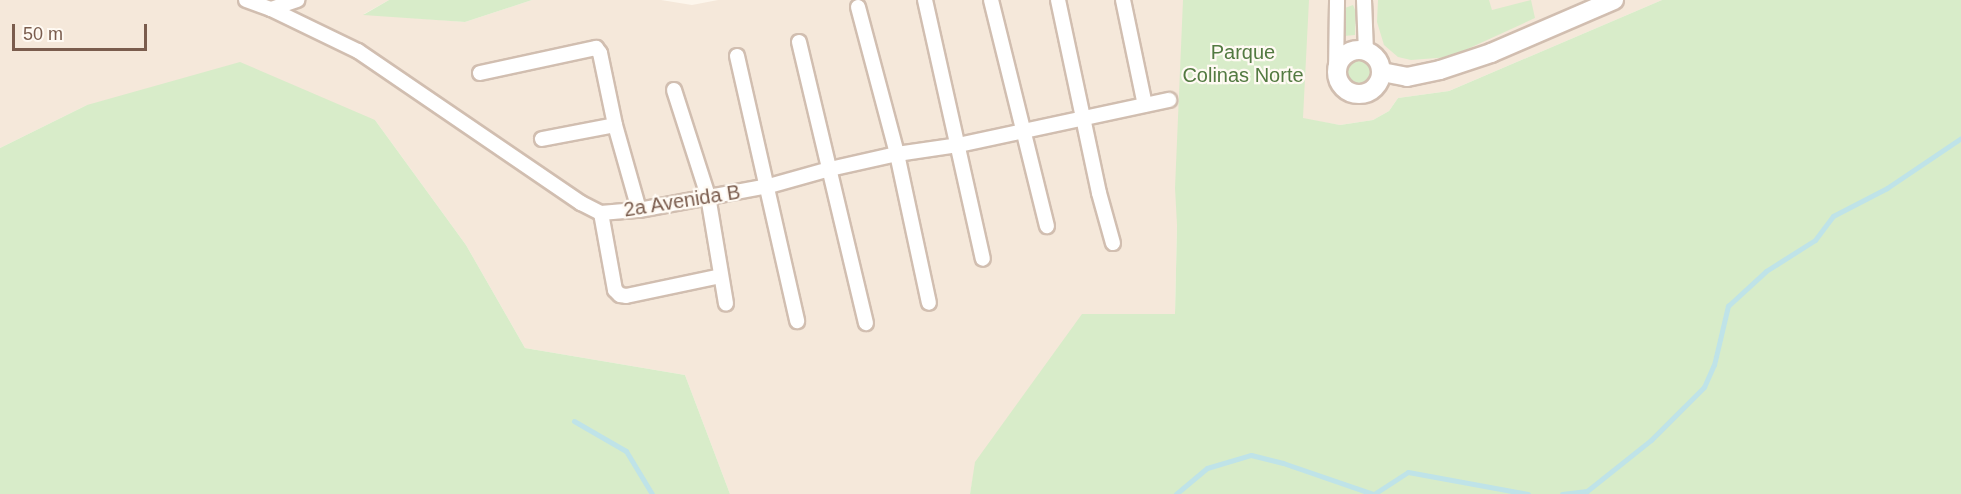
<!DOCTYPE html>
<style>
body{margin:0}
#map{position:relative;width:1961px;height:494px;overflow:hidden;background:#fdf6ec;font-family:Helvetica,sans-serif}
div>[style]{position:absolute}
.residential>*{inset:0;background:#f5e8da}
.green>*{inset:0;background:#d8ecc9}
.round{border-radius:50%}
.stream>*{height:5px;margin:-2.5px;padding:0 2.5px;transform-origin:2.5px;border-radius:2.5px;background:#bfe3e8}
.roads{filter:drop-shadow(2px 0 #d1beb0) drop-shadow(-2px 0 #d1beb0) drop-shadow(0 2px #d1beb0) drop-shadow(0 -2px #d1beb0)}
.minor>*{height:14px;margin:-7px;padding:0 7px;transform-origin:7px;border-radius:7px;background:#fff}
.tertiary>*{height:18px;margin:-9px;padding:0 9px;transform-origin:9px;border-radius:9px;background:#fff}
.tertiary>.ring{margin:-9px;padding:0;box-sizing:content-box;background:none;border:18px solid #fff;border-radius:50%}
span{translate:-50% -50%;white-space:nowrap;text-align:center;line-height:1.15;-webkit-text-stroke:4.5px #fffaf3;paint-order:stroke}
.park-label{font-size:20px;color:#537a41}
.street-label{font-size:20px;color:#7a5c4d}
.scale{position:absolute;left:12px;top:24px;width:135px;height:27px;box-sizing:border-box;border:3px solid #7a5c4d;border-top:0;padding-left:8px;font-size:18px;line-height:21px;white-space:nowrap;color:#7a5c4d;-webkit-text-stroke:4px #fffaf3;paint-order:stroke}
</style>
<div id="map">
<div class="residential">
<i style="clip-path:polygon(0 0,389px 0,364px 14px,465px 22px,532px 0,661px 0,692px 5px,718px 0,1662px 0,1449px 91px,1398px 98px,1389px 111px,1373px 120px,1340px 125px,1303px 119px,1177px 225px,1175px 315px,976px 462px,970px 494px,730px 494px,685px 375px,525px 348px,466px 245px,375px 120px,87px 105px,0 148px)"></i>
</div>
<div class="green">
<i style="clip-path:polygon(389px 0,532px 0,465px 22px,363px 15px)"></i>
<i style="clip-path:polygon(1183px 0,1309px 0,1303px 118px,1340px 125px,1373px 120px,1389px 111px,1398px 98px,1449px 91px,1662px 0,1961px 0,1961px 494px,970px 494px,975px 462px,1082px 314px,1175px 314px,1177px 225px,1175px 188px)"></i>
<i style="clip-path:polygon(1378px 0,1489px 0,1492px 10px,1531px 0,1535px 18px,1450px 57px,1411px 60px,1398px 57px,1384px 45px,1377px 22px)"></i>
<i style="clip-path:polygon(1353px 5px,1356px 12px,1355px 35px,1344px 36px,1345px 8px)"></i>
<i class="round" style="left:1343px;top:55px;width:34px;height:34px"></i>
<i style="clip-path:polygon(240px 62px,375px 120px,466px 245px,525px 348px,685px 375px,730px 494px,0 494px,0 148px,87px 105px)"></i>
</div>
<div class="stream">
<i style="left:574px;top:421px;width:60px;rotate:30deg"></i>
<i style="left:626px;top:451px;width:50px;rotate:58.8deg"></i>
<i style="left:1176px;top:494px;width:40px;rotate:-40deg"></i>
<i style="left:1207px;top:468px;width:46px;rotate:-16.5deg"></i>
<i style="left:1251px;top:455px;width:33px;rotate:14deg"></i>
<i style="left:1283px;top:463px;width:95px;rotate:19deg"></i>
<i style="left:1374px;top:494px;width:40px;rotate:-32.9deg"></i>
<i style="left:1408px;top:472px;width:122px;rotate:10.4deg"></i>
<i style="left:1562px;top:494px;width:25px;rotate:-7deg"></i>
<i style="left:1587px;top:491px;width:82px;rotate:-38.6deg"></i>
<i style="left:1651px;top:440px;width:75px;rotate:-45deg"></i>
<i style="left:1704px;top:387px;width:24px;rotate:-66deg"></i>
<i style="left:1714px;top:365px;width:61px;rotate:-76.7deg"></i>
<i style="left:1728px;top:306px;width:52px;rotate:-42.6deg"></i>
<i style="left:1766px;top:271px;width:58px;rotate:-32.3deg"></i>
<i style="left:1815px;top:240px;width:30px;rotate:-53deg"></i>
<i style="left:1833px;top:216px;width:61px;rotate:-27.4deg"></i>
<i style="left:1887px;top:188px;width:89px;rotate:-34deg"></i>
</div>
<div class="roads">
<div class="minor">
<i style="left:246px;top:0;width:27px;rotate:20deg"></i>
<i style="left:271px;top:9px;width:97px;rotate:25.8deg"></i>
<i style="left:358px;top:51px;width:270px;rotate:34.3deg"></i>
<i style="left:581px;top:203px;width:22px;rotate:27deg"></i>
<i style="left:601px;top:213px;width:38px;rotate:-5deg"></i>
<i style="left:639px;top:210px;width:132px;rotate:-10.5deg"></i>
<i style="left:769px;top:186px;width:63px;rotate:-15.6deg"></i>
<i style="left:830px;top:169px;width:69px;rotate:-12.6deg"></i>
<i style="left:897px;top:154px;width:63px;rotate:-8.3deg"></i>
<i style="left:959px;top:145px;width:215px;rotate:-12.1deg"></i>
<i style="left:925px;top:0;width:265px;rotate:77.4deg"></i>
<i style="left:991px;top:0;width:233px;rotate:76.1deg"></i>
<i style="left:1058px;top:0;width:197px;rotate:78deg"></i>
<i style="left:1099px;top:193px;width:52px;rotate:74.4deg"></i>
<i style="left:1123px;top:0;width:107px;rotate:78.2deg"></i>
<i style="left:1364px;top:0;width:51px;rotate:87.8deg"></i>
<i style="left:858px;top:7px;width:152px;rotate:75.1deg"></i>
<i style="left:897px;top:154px;width:152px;rotate:77.9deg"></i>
<i style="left:271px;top:9px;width:28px;rotate:-19deg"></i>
<i style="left:799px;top:42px;width:289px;rotate:76.6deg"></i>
<i style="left:737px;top:56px;width:272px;rotate:77.2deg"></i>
<i style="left:480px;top:73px;width:119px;rotate:-12.2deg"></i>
<i style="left:596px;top:48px;width:6px;rotate:51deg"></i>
<i style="left:600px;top:53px;width:74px;rotate:78.2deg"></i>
<i style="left:615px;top:125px;width:88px;rotate:74.2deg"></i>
<i style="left:1336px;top:74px;width:74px;rotate:-89.2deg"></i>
<i style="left:674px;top:90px;width:111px;rotate:72.2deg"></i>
<i style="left:708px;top:196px;width:109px;rotate:80.5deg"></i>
<i style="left:542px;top:139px;width:74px;rotate:-10.9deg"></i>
<i style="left:601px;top:213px;width:78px;rotate:79.7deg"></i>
<i style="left:615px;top:290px;width:7px;rotate:45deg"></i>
<i style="left:620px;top:295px;width:6px;rotate:9deg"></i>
<i style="left:626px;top:296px;width:97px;rotate:-11.9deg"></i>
</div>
<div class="tertiary">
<i class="ring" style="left:1337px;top:50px;width:26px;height:26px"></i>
<i style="left:1382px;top:72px;width:25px;rotate:11deg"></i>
<i style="left:1407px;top:77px;width:34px;rotate:-12deg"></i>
<i style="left:1440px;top:70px;width:54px;rotate:-18.4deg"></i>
<i style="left:1491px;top:53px;width:134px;rotate:-23.3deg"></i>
</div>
</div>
<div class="park-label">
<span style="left:1243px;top:64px">Parque<br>Colinas Norte</span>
</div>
<div class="street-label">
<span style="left:682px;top:201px;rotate:-9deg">2a Avenida B</span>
</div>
<div class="scale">50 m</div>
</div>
